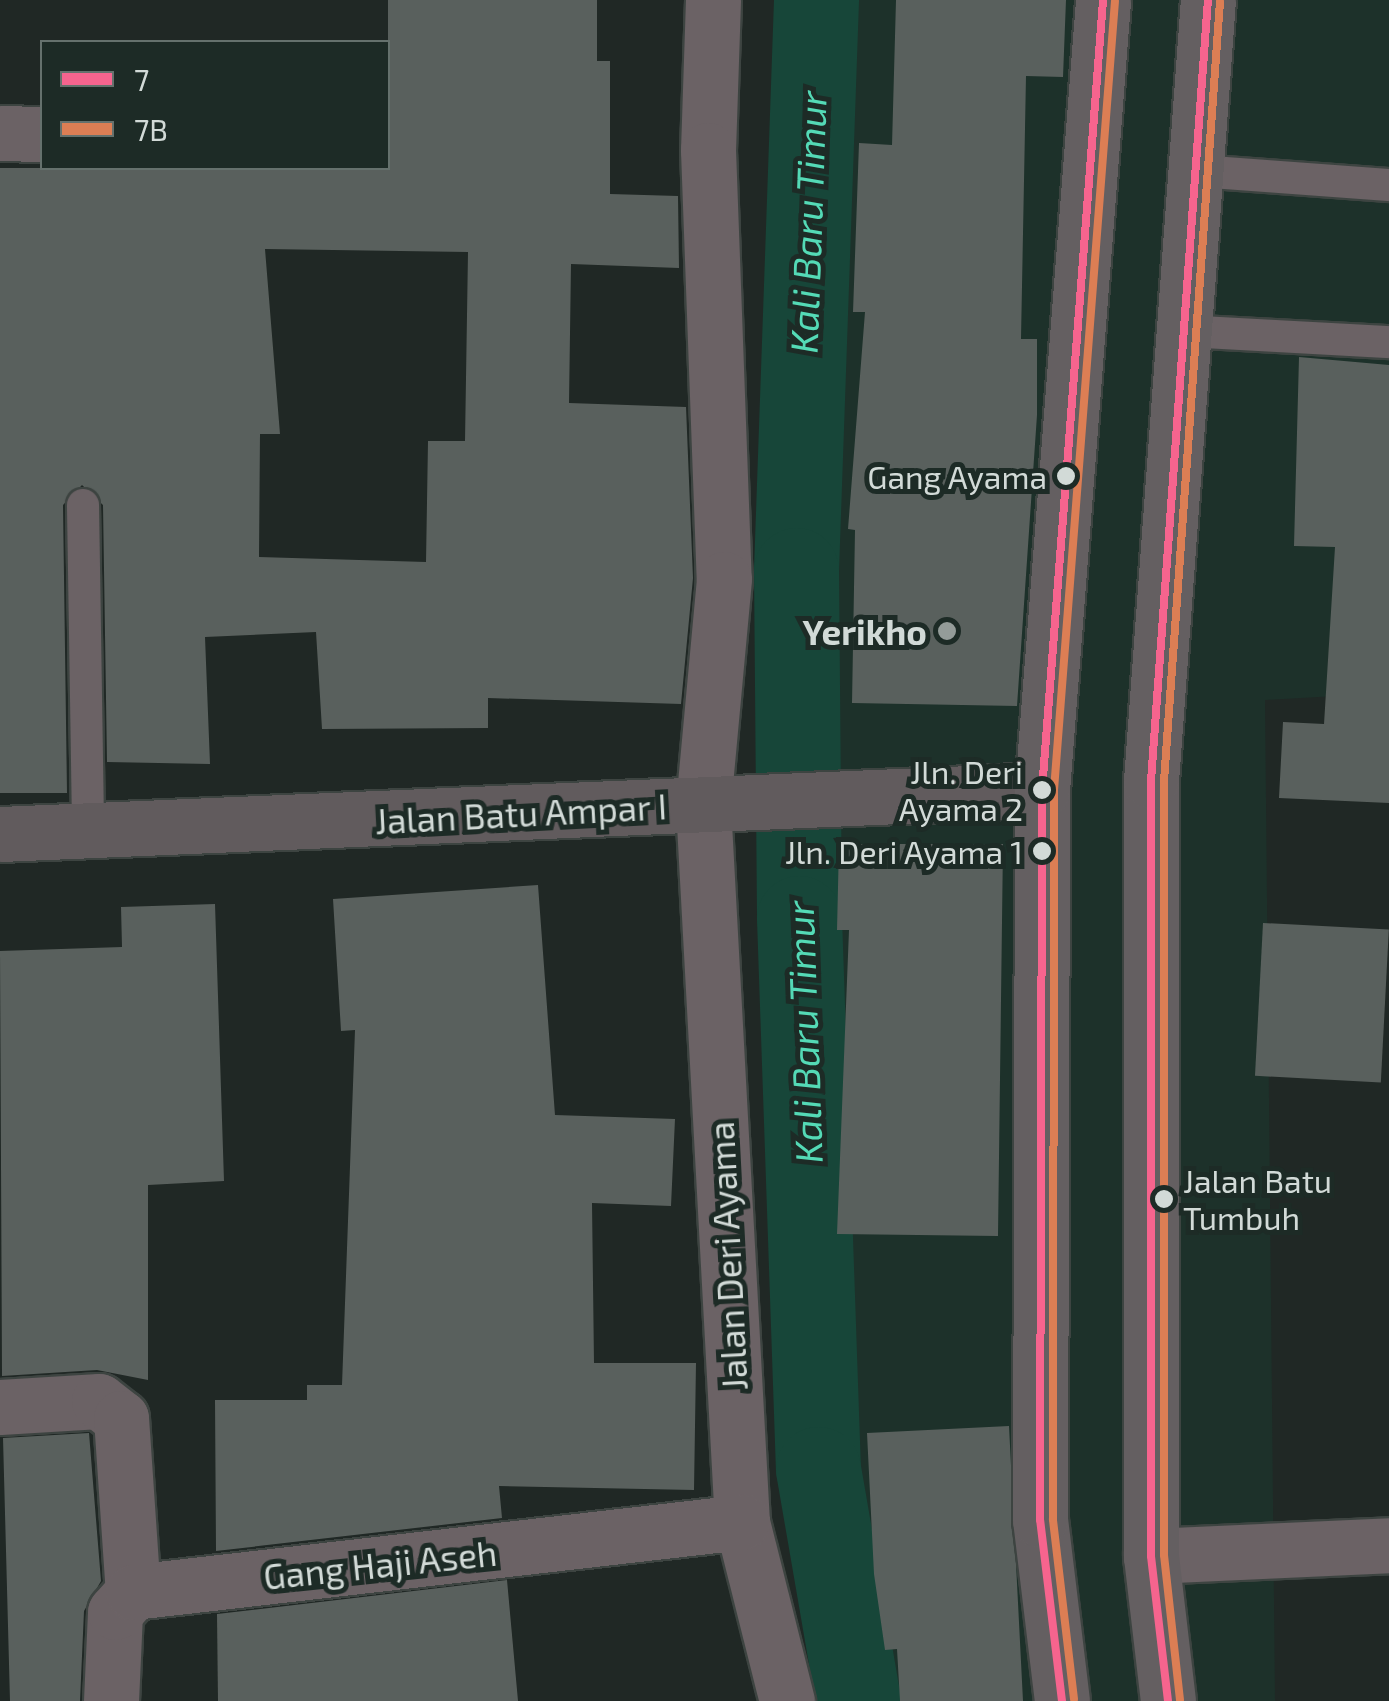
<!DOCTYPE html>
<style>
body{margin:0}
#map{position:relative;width:1389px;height:1701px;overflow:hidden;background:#202825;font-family:"Exo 2",sans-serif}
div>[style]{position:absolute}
.built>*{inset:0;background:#1d312a}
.canal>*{height:85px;margin:-42.5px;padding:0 42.5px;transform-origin:42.5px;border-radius:42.5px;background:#174639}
.building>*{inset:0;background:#59605d;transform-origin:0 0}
.roads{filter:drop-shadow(2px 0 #3d4441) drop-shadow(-2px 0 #3d4441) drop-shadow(0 2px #3d4441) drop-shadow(0 -2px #3d4441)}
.lane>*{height:32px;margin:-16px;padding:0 16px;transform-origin:16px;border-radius:16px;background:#6b6265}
.street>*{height:55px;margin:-27.5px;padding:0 27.5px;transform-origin:27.5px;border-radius:27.5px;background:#6b6265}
.secondary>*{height:55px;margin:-27.5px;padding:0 27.5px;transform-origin:27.5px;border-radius:27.5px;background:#615b5d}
.highway>*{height:55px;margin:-27.5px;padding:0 27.5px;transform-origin:27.5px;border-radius:27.5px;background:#645f61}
.bus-1>*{height:8px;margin:-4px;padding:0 4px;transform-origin:4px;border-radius:4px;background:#f6648e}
.bus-2>*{height:8px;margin:-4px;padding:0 4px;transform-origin:4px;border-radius:4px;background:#dc7e54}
.dots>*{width:28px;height:28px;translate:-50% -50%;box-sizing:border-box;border:5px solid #1d2b26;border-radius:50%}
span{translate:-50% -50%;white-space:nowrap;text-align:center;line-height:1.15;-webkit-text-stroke:10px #1d2b26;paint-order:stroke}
.bus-label{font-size:32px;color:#d2dad7}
.right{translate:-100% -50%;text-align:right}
.left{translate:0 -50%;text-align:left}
.poi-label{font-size:35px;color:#d2dad7;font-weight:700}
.street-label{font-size:35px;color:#d2dad7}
.water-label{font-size:38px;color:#54dab6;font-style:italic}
.legend{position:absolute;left:40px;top:40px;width:350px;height:130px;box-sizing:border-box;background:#1d2b26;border:2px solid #65716d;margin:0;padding:12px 18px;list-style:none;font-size:30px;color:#d2dad7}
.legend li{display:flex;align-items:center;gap:20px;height:50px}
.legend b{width:50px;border:2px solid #65716d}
</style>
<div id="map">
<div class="built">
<i style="clip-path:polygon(783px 0,1389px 0,1389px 693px,1265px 700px,1275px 1701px,853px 1701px,761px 827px)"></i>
</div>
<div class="canal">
<i style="left:816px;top:0;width:570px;rotate:92.01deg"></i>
<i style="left:796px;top:570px;width:348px;rotate:89.5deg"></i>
<i style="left:799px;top:918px;width:551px;rotate:88.03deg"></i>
<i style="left:818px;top:1469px;width:235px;rotate:80.2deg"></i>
</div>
<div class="building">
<i style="clip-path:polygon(evenodd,388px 0,597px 0,597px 61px,610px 61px,610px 194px,678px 196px,679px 268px,571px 264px,569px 403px,686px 407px,693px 578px,681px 704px,488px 698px,488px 728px,322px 729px,316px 632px,205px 637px,210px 764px,107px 762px,103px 505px,82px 485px,63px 505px,67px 793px,0 793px,0 168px,388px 168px,388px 0,265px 249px,468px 252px,465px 441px,428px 441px,426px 562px,259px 557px,260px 434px,280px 434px,265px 249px)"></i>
<i style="clip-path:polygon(896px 0,1066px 0,1063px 77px,1026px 76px,1021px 339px,1037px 339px,1037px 415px,1017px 706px,852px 703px,855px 530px,848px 529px,865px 312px,853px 312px,859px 143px,892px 145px)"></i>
<i style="clip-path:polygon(1299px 357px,1389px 365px,1389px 803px,1279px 798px,1283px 722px,1324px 724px,1335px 547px,1294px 546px)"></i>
<i style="clip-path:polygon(839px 844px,1003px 844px,998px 1236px,837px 1234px,849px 930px,837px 930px)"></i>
<i style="clip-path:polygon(538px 885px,555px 1115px,675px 1119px,671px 1206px,592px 1203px,594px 1363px,696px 1363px,694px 1490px,499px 1486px,502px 1518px,216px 1551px,215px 1400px,307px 1400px,307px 1385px,342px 1385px,355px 1030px,341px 1031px,333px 899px)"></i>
<i style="clip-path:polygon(215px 904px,224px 1181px,148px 1185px,148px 1380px,97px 1370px,2px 1376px,0 951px,122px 947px,121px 907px)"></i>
<i style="left:1263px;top:923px;width:126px;height:153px;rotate:3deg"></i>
<i style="clip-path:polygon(1009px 1426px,1023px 1701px,900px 1701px,897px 1649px,885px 1650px,874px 1574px,867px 1433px)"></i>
<i style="clip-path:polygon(89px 1433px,101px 1581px,84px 1611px,80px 1701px,10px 1701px,3px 1438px)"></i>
<i style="clip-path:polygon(507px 1580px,518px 1701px,218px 1701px,217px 1614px)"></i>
</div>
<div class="roads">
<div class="lane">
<i style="left:1197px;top:171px;width:193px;rotate:4.2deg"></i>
<i style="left:1184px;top:331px;width:205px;rotate:3.1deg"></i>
<i style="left:83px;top:505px;width:327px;rotate:89.1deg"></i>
</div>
<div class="street">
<i style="left:713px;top:0;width:150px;rotate:91.9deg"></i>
<i style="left:708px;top:150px;width:429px;rotate:87.9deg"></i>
<i style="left:724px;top:579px;width:227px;rotate:95.3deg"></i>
<i style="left:703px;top:805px;width:718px;rotate:86.89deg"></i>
<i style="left:742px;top:1522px;width:185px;rotate:75.9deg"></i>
<i style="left:0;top:133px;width:42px;rotate:1.4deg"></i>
<i style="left:0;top:1407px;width:99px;rotate:-3.5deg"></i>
<i style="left:99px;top:1401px;width:28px;rotate:38deg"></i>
<i style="left:121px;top:1418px;width:174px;rotate:86.1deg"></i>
<i style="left:1151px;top:1556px;width:238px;rotate:-2.6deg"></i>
<i style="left:111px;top:1701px;width:89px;rotate:-87.4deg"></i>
<i style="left:115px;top:1612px;width:27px;rotate:-48deg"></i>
<i style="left:133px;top:1592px;width:613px;rotate:-6.56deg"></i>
</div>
<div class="secondary">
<i style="left:0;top:834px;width:1043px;rotate:-2.42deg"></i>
</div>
<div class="highway">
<i style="left:1062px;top:1701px;width:182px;rotate:-96.9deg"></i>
<i style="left:1040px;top:1520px;width:730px;rotate:-89.84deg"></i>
<i style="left:1042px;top:790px;width:792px;rotate:-85.58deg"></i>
<i style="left:1168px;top:1701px;width:146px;rotate:-96.7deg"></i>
<i style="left:1151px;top:1556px;width:775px;rotate:-90deg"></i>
<i style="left:1151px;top:781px;width:783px;rotate:-85.83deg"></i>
</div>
</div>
<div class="bus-1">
<i style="left:1062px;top:1701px;width:182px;rotate:-96.9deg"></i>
<i style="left:1040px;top:1520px;width:730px;rotate:-89.84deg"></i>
<i style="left:1042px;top:790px;width:792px;rotate:-85.58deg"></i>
<i style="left:1168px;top:1701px;width:146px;rotate:-96.7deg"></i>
<i style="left:1151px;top:1556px;width:775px;rotate:-90deg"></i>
<i style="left:1151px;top:781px;width:783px;rotate:-85.83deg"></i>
</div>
<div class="bus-2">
<i style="left:1074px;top:1699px;width:181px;rotate:-96.7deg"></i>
<i style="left:1053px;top:1519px;width:729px;rotate:-89.92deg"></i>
<i style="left:1054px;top:790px;width:791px;rotate:-85.58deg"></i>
<i style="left:1180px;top:1700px;width:146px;rotate:-96.3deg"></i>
<i style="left:1164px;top:1555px;width:774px;rotate:-90deg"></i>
<i style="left:1164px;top:781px;width:782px;rotate:-85.89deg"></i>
</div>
<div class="dots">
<i style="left:1066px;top:476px;background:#d2dad7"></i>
<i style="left:947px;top:631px;background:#949c99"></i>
<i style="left:1042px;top:790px;background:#d2dad7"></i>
<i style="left:1042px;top:851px;background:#d2dad7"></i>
<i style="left:1164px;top:1199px;background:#d2dad7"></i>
</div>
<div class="bus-label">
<span class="right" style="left:1047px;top:476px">Gang Ayama</span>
<span class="right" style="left:1023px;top:790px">Jln. Deri<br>Ayama 2</span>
<span class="right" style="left:1023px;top:851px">Jln. Deri Ayama 1</span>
<span class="left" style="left:1183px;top:1199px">Jalan Batu<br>Tumbuh</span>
</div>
<div class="poi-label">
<span class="right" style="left:927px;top:631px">Yerikho</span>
</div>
<div class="street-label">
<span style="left:521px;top:813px;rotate:-3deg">Jalan Batu Ampar I</span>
<span style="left:727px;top:1256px;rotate:-93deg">Jalan Deri Ayama</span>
<span style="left:380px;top:1564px;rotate:-6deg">Gang Haji Aseh</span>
</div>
<div class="water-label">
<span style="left:808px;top:222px;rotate:-88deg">Kali Baru Timur</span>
<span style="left:804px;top:1032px;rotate:-92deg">Kali Baru Timur</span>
</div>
<ul class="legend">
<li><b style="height:12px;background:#f6648e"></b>7</li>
<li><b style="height:12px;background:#dc7e54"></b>7B</li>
</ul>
</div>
